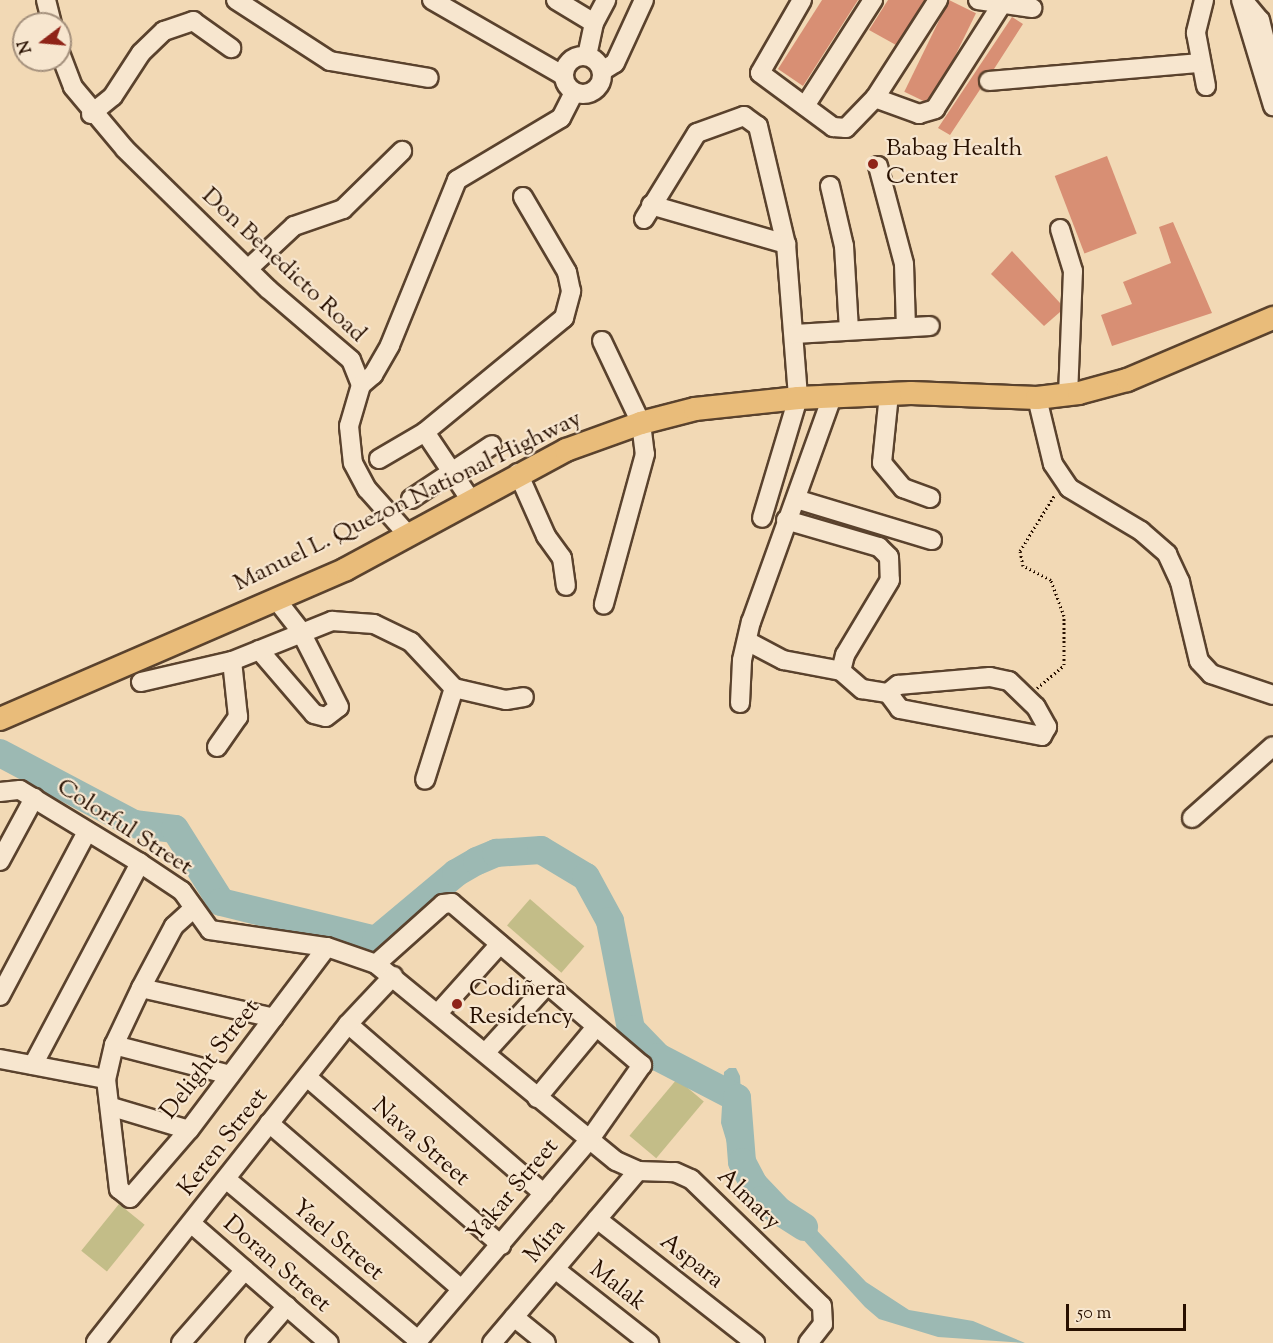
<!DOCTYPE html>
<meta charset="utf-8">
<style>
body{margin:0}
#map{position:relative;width:1273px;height:1343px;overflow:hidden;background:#f2d9b5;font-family:"Sorts Mill Goudy",serif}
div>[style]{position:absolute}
.green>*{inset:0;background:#c3bd88;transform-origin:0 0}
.water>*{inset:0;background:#9cb9b3}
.river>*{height:28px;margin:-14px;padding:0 14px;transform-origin:14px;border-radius:14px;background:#9cb9b3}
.building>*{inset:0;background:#d88f74;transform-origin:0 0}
.path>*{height:3px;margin-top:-1.5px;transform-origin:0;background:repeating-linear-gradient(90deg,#281000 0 1.5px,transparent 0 4.5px)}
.roads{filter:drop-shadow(2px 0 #5a422d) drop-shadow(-2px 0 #5a422d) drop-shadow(0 2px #5a422d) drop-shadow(0 -2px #5a422d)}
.minor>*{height:18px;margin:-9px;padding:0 9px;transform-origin:9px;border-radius:9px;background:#f7e6cf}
.minor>.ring{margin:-9px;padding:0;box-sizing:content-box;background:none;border:18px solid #f7e6cf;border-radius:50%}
.major>*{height:22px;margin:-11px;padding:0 11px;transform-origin:11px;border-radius:11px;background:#e9bc7a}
.dots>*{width:16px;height:16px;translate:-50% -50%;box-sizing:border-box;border:3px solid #f7e6cf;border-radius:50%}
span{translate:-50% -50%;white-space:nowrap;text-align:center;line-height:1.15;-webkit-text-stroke:4.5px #f7e6cf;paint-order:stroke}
.poi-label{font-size:24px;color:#281000}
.left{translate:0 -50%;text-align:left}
.street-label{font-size:24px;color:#281000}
.north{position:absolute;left:12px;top:12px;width:60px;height:60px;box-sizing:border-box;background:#f7e6cf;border:2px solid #a4907c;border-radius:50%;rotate:254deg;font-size:16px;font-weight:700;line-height:24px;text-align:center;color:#281000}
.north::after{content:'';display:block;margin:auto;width:21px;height:27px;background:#8f2418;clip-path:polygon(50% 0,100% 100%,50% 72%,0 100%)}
.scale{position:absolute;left:1066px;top:1304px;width:120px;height:27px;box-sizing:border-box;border:3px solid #281000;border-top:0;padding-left:8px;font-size:18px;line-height:21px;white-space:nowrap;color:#281000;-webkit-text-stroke:4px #f7e6cf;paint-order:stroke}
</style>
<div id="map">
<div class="green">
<i style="left:530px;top:899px;width:72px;height:35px;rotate:41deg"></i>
<i style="left:677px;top:1079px;width:35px;height:74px;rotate:40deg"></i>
<i style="left:119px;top:1204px;width:33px;height:60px;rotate:39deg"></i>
</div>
<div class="water">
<i style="clip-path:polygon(729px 1068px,736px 1068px,740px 1076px,744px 1146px,749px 1159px,866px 1282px,909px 1310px,973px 1321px,1025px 1343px,938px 1337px,879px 1319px,865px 1307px,733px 1163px,721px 1123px,724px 1072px)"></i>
</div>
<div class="river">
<i style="left:0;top:753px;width:152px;rotate:27.9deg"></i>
<i style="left:134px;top:824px;width:41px;rotate:7deg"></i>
<i style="left:175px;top:829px;width:86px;rotate:57.8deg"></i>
<i style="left:221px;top:902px;width:160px;rotate:13.8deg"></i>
<i style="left:376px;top:940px;width:104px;rotate:-39.9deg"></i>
<i style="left:456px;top:873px;width:24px;rotate:-30deg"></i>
<i style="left:477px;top:861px;width:21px;rotate:-23deg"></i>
<i style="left:496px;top:853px;width:45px;rotate:-3.8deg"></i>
<i style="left:541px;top:850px;width:52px;rotate:31deg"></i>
<i style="left:586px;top:877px;width:50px;rotate:61.4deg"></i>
<i style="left:610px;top:921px;width:110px;rotate:79deg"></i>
<i style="left:631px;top:1029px;width:39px;rotate:46deg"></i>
<i style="left:658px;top:1057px;width:89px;rotate:27.4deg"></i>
<i style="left:737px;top:1098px;width:64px;rotate:85.5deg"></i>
<i style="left:742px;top:1162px;width:43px;rotate:62.2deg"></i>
<i style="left:762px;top:1200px;width:50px;rotate:32.7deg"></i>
</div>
<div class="building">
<i style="clip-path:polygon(822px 0,858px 0,803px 86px,778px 69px)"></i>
<i style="clip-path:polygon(888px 0,925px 0,896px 45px,869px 30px)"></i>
<i style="left:949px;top:0;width:30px;height:102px;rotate:26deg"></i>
<i style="clip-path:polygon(1012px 17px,1023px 24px,994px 69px,979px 76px,981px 88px,950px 135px,938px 128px)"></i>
<i style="left:1107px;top:156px;width:83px;height:56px;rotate:69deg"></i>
<i style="clip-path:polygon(1173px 222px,1212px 313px,1112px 346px,1101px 315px,1132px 304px,1123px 282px,1171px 263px,1159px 227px)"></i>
<i style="clip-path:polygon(1012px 251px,1060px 303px,1060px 312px,1044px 326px,991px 274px)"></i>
</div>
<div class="path">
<i style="left:1037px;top:688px;width:35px;rotate:-40deg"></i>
<i style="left:1064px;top:665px;width:49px;rotate:-90deg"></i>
<i style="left:1064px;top:616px;width:38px;rotate:-110deg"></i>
<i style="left:1051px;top:580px;width:31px;rotate:-153deg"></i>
<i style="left:1023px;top:566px;width:15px;rotate:-101deg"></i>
<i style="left:1020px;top:551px;width:65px;rotate:-58.3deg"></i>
</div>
<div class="roads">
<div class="minor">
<i style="left:46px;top:0;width:25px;rotate:76deg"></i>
<i style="left:236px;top:0;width:112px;rotate:33deg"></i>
<i style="left:330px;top:61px;width:100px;rotate:9.7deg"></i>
<i style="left:432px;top:0;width:152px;rotate:29.9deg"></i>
<i style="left:556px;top:0;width:44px;rotate:31.2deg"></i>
<i style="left:802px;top:0;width:84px;rotate:119.9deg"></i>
<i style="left:760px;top:73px;width:91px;rotate:36.5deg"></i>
<i style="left:833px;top:127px;width:13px;rotate:4deg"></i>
<i style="left:846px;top:128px;width:42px;rotate:-46deg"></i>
<i style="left:875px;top:98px;width:117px;rotate:-57.3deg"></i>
<i style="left:978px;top:0;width:55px;rotate:8.4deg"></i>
<i style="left:1204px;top:0;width:34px;rotate:104deg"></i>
<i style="left:1196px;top:33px;width:54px;rotate:79.3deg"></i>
<i style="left:1241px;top:0;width:111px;rotate:73.2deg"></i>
<i style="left:1243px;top:0;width:26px;rotate:50deg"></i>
<i style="left:1260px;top:20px;width:55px;rotate:76.2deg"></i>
<i style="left:60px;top:53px;width:36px;rotate:69deg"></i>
<i style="left:73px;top:87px;width:81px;rotate:50deg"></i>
<i style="left:125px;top:149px;width:200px;rotate:44.4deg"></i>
<i style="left:268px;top:289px;width:109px;rotate:40.5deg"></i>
<i style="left:351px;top:360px;width:27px;rotate:68deg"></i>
<i style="left:361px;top:385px;width:43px;rotate:106.3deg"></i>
<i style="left:349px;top:426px;width:37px;rotate:84deg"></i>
<i style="left:353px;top:463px;width:30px;rotate:62deg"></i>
<i style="left:367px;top:489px;width:62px;rotate:48.3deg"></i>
<i class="ring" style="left:564px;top:56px;width:20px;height:20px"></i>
<i style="left:587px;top:56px;width:34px;rotate:-78deg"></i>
<i style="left:594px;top:23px;width:26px;rotate:-62deg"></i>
<i style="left:602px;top:71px;width:15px;rotate:-32deg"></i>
<i style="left:615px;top:63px;width:69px;rotate:-65.3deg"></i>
<i style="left:989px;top:81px;width:212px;rotate:-4.9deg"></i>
<i style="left:875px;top:98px;width:47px;rotate:20deg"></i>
<i style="left:919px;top:114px;width:17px;rotate:-17deg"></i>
<i style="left:935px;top:109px;width:125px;rotate:-57.5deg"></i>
<i style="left:805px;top:106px;width:126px;rotate:-57.3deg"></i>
<i style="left:91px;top:114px;width:28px;rotate:-39deg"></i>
<i style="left:113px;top:96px;width:51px;rotate:-56.9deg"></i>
<i style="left:141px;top:53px;width:32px;rotate:-44deg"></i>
<i style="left:164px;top:31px;width:31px;rotate:-19deg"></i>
<i style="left:193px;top:21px;width:47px;rotate:35.4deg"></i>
<i style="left:878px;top:166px;width:101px;rotate:75.1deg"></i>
<i style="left:904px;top:264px;width:63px;rotate:88.2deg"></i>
<i style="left:830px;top:186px;width:62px;rotate:76.9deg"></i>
<i style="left:844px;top:246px;width:83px;rotate:86.6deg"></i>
<i style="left:651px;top:205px;width:141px;rotate:16.1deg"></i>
<i style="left:644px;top:219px;width:101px;rotate:-58.4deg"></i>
<i style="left:697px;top:133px;width:50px;rotate:-19.9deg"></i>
<i style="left:744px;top:116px;width:17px;rotate:36deg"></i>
<i style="left:758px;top:126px;width:121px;rotate:76.7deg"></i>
<i style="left:786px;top:244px;width:154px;rotate:85.5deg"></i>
<i style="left:798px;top:398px;width:125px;rotate:106.7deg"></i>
<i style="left:1060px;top:229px;width:44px;rotate:72.8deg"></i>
<i style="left:1073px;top:271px;width:123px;rotate:92.3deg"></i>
<i style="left:248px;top:269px;width:63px;rotate:-43.1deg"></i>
<i style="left:294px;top:226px;width:52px;rotate:-19.1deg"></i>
<i style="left:343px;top:209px;width:83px;rotate:-44.5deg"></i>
<i style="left:795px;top:334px;width:135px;rotate:-3.4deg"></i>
<i style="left:602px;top:341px;width:91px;rotate:64.6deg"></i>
<i style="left:641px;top:423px;width:31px;rotate:83deg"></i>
<i style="left:645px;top:454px;width:156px;rotate:105.3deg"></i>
<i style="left:361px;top:385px;width:16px;rotate:-40deg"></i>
<i style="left:373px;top:375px;width:34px;rotate:-60deg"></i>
<i style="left:390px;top:345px;width:178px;rotate:-67.9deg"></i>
<i style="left:457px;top:180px;width:121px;rotate:-30.8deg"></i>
<i style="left:561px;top:118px;width:29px;rotate:-63deg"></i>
<i style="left:889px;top:394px;width:69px;rotate:95.8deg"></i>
<i style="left:882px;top:463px;width:33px;rotate:50deg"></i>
<i style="left:903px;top:488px;width:29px;rotate:20deg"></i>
<i style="left:1037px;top:398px;width:68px;rotate:76.4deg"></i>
<i style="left:1053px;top:464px;width:29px;rotate:56deg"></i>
<i style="left:1069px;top:488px;width:84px;rotate:30.8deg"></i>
<i style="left:1141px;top:531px;width:35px;rotate:41deg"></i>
<i style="left:1167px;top:554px;width:31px;rotate:65deg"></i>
<i style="left:1180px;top:582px;width:81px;rotate:76.5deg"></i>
<i style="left:1199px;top:661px;width:18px;rotate:47deg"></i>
<i style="left:1211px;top:674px;width:65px;rotate:18.7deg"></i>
<i style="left:425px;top:432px;width:81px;rotate:56.1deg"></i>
<i style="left:379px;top:459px;width:53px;rotate:-30.4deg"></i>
<i style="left:425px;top:432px;width:180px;rotate:-39.4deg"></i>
<i style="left:564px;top:318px;width:28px;rotate:-75deg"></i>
<i style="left:571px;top:291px;width:19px;rotate:-102deg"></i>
<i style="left:567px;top:272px;width:87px;rotate:-120.4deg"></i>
<i style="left:518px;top:473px;width:69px;rotate:66deg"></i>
<i style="left:546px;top:536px;width:27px;rotate:54deg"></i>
<i style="left:562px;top:558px;width:28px;rotate:82deg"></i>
<i style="left:411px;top:499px;width:97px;rotate:-33.7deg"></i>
<i style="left:796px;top:499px;width:142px;rotate:16.8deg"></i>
<i style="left:786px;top:520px;width:97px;rotate:16.2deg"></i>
<i style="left:879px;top:547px;width:14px;rotate:45deg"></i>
<i style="left:889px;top:557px;width:23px;rotate:88deg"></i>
<i style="left:890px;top:580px;width:87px;rotate:121deg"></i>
<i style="left:845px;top:655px;width:16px;rotate:104deg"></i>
<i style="left:747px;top:641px;width:41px;rotate:27.8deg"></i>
<i style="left:783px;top:660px;width:59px;rotate:10.7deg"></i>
<i style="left:841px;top:671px;width:28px;rotate:41deg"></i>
<i style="left:862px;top:689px;width:26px;rotate:9deg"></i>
<i style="left:259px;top:650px;width:84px;rotate:49.3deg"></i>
<i style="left:314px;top:714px;width:12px;rotate:14deg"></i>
<i style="left:326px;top:717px;width:16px;rotate:-38deg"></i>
<i style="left:339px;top:707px;width:86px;rotate:-116.9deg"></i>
<i style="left:300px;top:630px;width:39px;rotate:-128deg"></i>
<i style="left:990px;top:677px;width:19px;rotate:12deg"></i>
<i style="left:1009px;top:681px;width:37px;rotate:44deg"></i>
<i style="left:1036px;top:707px;width:23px;rotate:61deg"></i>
<i style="left:1047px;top:727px;width:10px;rotate:119deg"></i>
<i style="left:1042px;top:736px;width:145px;rotate:-169.2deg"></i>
<i style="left:900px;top:709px;width:20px;rotate:-127deg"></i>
<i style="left:888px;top:693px;width:13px;rotate:-39deg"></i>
<i style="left:898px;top:685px;width:92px;rotate:-5deg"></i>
<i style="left:141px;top:682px;width:93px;rotate:-13deg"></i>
<i style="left:232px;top:661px;width:108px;rotate:-21.8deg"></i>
<i style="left:332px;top:621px;width:42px;rotate:4.1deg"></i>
<i style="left:374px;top:624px;width:41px;rotate:25.9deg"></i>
<i style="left:411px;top:642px;width:63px;rotate:46.9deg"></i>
<i style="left:454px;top:688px;width:96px;rotate:107.5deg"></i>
<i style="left:454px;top:688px;width:53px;rotate:13deg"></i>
<i style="left:506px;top:700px;width:18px;rotate:-9deg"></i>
<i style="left:740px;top:703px;width:43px;rotate:-87.3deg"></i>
<i style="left:742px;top:660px;width:39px;rotate:-77deg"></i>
<i style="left:751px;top:622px;width:239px;rotate:-70.2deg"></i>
<i style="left:217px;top:747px;width:37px;rotate:-55deg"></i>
<i style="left:238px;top:717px;width:56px;rotate:-96.1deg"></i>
<i style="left:0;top:792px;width:20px;rotate:-6deg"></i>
<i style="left:20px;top:790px;width:140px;rotate:31.3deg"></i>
<i style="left:140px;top:863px;width:50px;rotate:33.7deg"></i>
<i style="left:182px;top:891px;width:48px;rotate:54.3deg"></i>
<i style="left:210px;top:930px;width:118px;rotate:8.3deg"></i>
<i style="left:327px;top:947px;width:52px;rotate:19.1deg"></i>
<i style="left:376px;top:964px;width:310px;rotate:39.4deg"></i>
<i style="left:616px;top:1161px;width:24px;rotate:24deg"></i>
<i style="left:638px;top:1171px;width:37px;rotate:2deg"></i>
<i style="left:675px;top:1172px;width:17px;rotate:24deg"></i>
<i style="left:691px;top:1179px;width:182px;rotate:44.1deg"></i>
<i style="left:822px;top:1306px;width:18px;rotate:87deg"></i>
<i style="left:823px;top:1324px;width:24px;rotate:128deg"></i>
<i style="left:1192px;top:818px;width:108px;rotate:-41.6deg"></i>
<i style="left:0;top:861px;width:72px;rotate:-61.6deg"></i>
<i style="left:194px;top:908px;width:27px;rotate:138deg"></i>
<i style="left:174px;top:926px;width:70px;rotate:118deg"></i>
<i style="left:141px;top:988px;width:63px;rotate:115.3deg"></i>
<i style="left:114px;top:1045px;width:35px;rotate:103deg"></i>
<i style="left:106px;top:1079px;width:111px;rotate:83.3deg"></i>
<i style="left:119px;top:1189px;width:14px;rotate:39deg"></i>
<i style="left:130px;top:1198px;width:90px;rotate:-49.1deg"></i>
<i style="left:189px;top:1130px;width:229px;rotate:-53deg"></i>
<i style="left:376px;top:964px;width:90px;rotate:-41.8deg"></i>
<i style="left:443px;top:904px;width:9px;rotate:-6deg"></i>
<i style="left:452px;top:903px;width:250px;rotate:40.5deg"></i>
<i style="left:642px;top:1065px;width:90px;rotate:125.1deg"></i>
<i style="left:590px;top:1139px;width:268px;rotate:130.5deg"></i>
<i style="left:141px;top:988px;width:136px;rotate:12.7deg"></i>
<i style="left:0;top:996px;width:186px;rotate:-62.1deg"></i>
<i style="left:439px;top:1012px;width:91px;rotate:-48.1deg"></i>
<i style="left:348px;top:1024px;width:259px;rotate:40.9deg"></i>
<i style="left:114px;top:1045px;width:120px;rotate:14.5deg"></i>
<i style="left:486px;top:1052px;width:91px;rotate:-47.7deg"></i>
<i style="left:0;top:1059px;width:108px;rotate:10.7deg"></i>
<i style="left:33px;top:1065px;width:229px;rotate:-62.1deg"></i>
<i style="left:307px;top:1077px;width:257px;rotate:40.9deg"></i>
<i style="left:537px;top:1098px;width:92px;rotate:-50.3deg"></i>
<i style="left:112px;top:1107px;width:80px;rotate:16.6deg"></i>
<i style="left:269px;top:1123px;width:254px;rotate:40.8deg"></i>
<i style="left:226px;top:1179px;width:251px;rotate:40deg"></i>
<i style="left:597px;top:1219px;width:201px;rotate:38.1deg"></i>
<i style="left:192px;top:1224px;width:181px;rotate:41deg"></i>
<i style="left:555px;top:1269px;width:120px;rotate:38.2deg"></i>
<i style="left:514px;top:1317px;width:41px;rotate:39.1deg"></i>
<i style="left:96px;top:1342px;width:406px;rotate:-51.6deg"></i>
<i style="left:348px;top:1024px;width:66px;rotate:-46.8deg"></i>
<i style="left:181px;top:1343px;width:97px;rotate:-48.8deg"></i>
<i style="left:255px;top:1343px;width:49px;rotate:-49.1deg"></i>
<i style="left:492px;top:1343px;width:226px;rotate:-49.7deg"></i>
</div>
<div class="major">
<i style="left:0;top:719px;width:377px;rotate:-23.4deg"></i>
<i style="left:346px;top:569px;width:250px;rotate:-28.4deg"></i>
<i style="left:566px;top:450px;width:80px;rotate:-19.8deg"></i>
<i style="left:641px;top:423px;width:56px;rotate:-14.5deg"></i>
<i style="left:695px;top:409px;width:104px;rotate:-6.1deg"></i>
<i style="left:798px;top:398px;width:113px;rotate:-2.5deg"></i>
<i style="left:911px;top:393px;width:126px;rotate:2.3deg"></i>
<i style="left:1037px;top:398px;width:42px;rotate:-6.8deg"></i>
<i style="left:1079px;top:393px;width:50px;rotate:-15.2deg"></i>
<i style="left:1127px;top:380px;width:159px;rotate:-23deg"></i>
</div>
</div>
<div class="dots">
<i style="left:873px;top:164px;background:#8f2418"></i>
<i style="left:457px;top:1004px;background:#8f2418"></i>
</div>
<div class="poi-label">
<span class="left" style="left:886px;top:164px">Babag Health<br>Center</span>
<span class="left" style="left:469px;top:1004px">Codiñera<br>Residency</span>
</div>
<div class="street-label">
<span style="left:283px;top:266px;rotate:43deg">Don Benedicto Road</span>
<span style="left:408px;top:502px;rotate:-26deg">Manuel L. Quezon National Highway</span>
<span style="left:124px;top:828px;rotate:33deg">Colorful Street</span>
<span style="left:211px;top:1060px;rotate:-52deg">Delight Street</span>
<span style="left:224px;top:1143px;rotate:-52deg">Keren Street</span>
<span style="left:420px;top:1143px;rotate:41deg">Nava Street</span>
<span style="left:514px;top:1191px;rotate:-50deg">Yakar Street</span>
<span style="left:748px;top:1200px;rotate:44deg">Almaty</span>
<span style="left:337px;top:1241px;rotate:40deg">Yael Street</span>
<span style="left:546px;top:1242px;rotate:-50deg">Mira</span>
<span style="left:691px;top:1262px;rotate:38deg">Aspara</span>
<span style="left:276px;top:1265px;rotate:41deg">Doran Street</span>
<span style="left:617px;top:1287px;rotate:38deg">Malak</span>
</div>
<div class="north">N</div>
<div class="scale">50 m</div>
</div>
